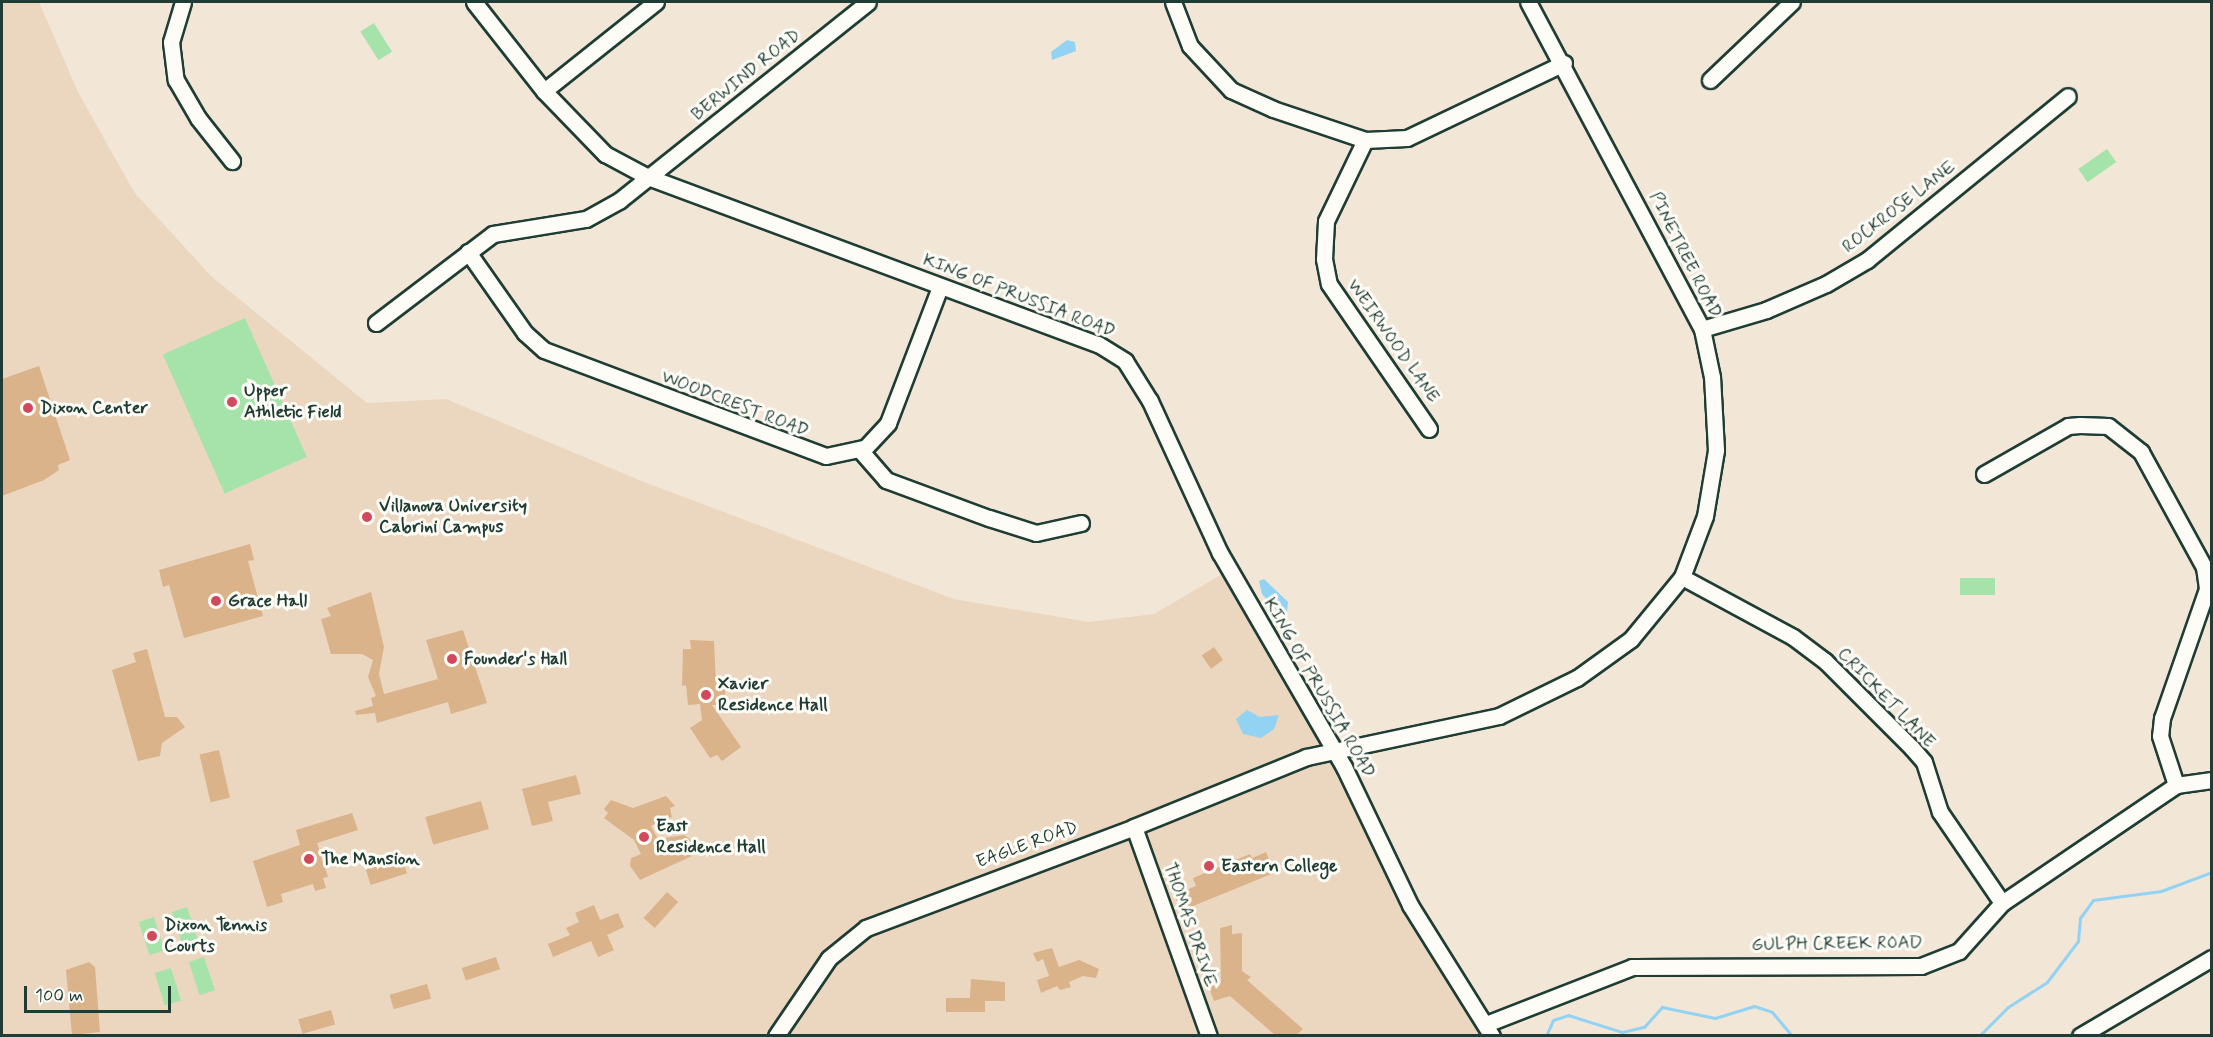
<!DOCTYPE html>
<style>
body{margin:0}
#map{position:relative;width:2213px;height:1037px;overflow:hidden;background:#f2e6d7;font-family:Mynerve,sans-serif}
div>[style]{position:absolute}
.built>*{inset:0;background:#ebd7c0}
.green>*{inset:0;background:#a6e3aa;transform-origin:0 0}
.water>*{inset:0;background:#92d2f3}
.stream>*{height:3px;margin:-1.5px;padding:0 1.5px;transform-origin:1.5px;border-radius:1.5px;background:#92d2f3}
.building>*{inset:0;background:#dab38b;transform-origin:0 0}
.roads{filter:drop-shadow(2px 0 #1f3d34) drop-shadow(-2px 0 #1f3d34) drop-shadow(0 2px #1f3d34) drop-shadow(0 -2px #1f3d34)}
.minor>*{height:15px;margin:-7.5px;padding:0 7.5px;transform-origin:7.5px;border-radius:7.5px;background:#fdfcf7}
.dots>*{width:16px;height:16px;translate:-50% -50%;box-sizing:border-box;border:3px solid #fdfcf7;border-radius:50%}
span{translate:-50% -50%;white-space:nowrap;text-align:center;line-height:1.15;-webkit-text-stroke:6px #fdfcf7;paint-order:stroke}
.street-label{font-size:18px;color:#1f3d34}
.poi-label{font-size:18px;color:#1f3d34;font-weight:700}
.left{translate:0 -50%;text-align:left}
.frame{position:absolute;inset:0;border:3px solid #1f3d34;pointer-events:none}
.scale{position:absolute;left:24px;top:986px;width:147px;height:27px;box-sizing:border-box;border:3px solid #1f3d34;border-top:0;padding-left:8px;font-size:18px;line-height:21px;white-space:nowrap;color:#1f3d34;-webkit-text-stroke:4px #fdfcf7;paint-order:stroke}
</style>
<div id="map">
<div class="built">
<i style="clip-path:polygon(2px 2px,39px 2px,78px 92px,134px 192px,211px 276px,367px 403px,446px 399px,644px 482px,954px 599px,1089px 622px,1154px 614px,1229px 570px,1410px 905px,1492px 1036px,2px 1036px)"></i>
</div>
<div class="green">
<i style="left:374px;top:23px;width:34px;height:16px;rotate:58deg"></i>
<i style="left:2107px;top:149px;width:16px;height:35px;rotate:55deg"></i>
<i style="left:245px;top:318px;width:152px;height:90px;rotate:66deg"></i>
<i style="left:1995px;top:578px;width:17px;height:35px;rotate:90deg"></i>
<i style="left:187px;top:907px;width:35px;height:16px;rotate:72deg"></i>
<i style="left:154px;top:917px;width:35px;height:16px;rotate:72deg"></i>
<i style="left:204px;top:957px;width:35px;height:16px;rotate:72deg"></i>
<i style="left:171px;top:968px;width:34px;height:17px;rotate:73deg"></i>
</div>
<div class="water">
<i style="clip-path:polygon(1067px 40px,1075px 42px,1076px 51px,1052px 60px,1051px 52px)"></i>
<i style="clip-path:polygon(1264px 579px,1288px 602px,1287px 612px,1279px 613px,1262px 594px,1259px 581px)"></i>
<i style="clip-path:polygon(1247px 710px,1260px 717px,1279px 715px,1274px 729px,1261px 738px,1243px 734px,1236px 719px)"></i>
</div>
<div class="stream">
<i style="left:1546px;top:1036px;width:17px;rotate:-66deg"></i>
<i style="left:1553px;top:1020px;width:16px;rotate:-18deg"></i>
<i style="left:1568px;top:1015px;width:57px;rotate:17.5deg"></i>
<i style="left:1622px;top:1032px;width:23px;rotate:-13deg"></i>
<i style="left:1644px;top:1027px;width:27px;rotate:-48deg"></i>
<i style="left:1662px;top:1007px;width:54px;rotate:11.7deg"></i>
<i style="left:1715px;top:1018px;width:41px;rotate:-17.1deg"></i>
<i style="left:1754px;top:1006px;width:19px;rotate:18deg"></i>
<i style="left:1772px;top:1012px;width:31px;rotate:50deg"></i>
<i style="left:1979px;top:1036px;width:41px;rotate:-45deg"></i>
<i style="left:2008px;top:1007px;width:46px;rotate:-32.7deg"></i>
<i style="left:2047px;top:982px;width:51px;rotate:-52.9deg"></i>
<i style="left:2078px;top:941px;width:23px;rotate:-85deg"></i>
<i style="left:2080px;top:918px;width:22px;rotate:-54deg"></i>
<i style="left:2093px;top:900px;width:69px;rotate:-7.5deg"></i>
<i style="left:2161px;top:891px;width:54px;rotate:-20.4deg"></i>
</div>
<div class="building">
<i style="clip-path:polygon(39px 366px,70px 460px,58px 465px,59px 470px,44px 480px,2px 496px,2px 379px)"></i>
<i style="clip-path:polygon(250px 544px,254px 560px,248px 561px,263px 616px,184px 638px,169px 585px,163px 587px,159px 570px)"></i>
<i style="clip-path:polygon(371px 592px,384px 647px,379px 674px,384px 694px,438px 679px,426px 640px,463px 630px,487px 703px,451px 714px,448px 702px,377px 723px,375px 713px,356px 715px,355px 711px,373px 706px,371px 698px,376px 696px,368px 677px,373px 660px,362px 654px,331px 654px,321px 619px,331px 616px,327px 608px)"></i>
<i style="clip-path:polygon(690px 640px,714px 641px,716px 684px,725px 683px,725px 705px,712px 705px,741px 747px,722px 761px,717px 755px,710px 758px,690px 728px,702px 720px,700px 704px,688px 705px,686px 685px,682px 686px,683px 649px,691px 649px)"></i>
<i style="left:1214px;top:647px;width:16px;height:15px;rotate:55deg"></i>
<i style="clip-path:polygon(147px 649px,165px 717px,177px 717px,185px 727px,162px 743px,160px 756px,138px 761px,112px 670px,136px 662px,133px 653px)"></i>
<i style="left:219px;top:750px;width:49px;height:20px;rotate:77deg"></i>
<i style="clip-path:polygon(576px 775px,581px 794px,548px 802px,553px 821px,532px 826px,522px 789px)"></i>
<i style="clip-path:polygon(666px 796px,675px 806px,670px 808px,672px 817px,651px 826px,658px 839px,684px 835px,691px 840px,692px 856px,640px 880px,630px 866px,631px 858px,641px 854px,634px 840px,604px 818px,608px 813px,604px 809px,611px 800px,633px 808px)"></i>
<i style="left:481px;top:801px;width:29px;height:58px;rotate:74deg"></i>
<i style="clip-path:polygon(352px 813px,358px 830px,317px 843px,328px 877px,323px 878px,326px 888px,315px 891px,313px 884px,281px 894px,283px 902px,267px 907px,253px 861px,300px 845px,296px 830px)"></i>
<i style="clip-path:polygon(1266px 852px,1274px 873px,1181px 911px,1174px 895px,1196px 886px,1193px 878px,1250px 854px,1252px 858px)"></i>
<i style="left:402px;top:858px;width:16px;height:38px;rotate:72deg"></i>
<i style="left:667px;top:892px;width:15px;height:35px;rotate:42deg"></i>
<i style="clip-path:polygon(594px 905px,600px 920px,618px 913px,624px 927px,607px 935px,614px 950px,598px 957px,591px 941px,553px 957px,548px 944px,570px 935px,566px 928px,579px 922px,575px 913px)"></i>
<i style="clip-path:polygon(1232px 925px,1232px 934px,1242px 933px,1242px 971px,1251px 977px,1247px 980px,1303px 1029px,1296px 1035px,1275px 1035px,1230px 996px,1214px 1001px,1208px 985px,1221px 983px,1220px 928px)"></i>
<i style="clip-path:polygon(1052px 948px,1059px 967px,1079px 960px,1099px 969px,1096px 978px,1083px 976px,1069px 982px,1071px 987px,1060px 990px,1057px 986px,1041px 993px,1037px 980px,1049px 976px,1043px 959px,1037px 962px,1033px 953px)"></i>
<i style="left:496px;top:957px;width:13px;height:36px;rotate:72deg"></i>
<i style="clip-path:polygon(89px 962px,95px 967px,100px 1032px,72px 1035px,66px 970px)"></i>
<i style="clip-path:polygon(971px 979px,1005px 982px,1005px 1001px,985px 1001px,985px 1012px,946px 1012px,946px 998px,970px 998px)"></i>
<i style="left:427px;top:984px;width:15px;height:39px;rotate:74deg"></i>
<i style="left:331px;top:1010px;width:15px;height:34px;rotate:74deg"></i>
</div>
<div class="roads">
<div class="minor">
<i style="left:183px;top:2px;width:42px;rotate:106.7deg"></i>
<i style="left:171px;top:42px;width:38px;rotate:83deg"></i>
<i style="left:176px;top:80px;width:44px;rotate:59.9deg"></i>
<i style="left:198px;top:118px;width:55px;rotate:51.7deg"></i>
<i style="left:474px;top:2px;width:113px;rotate:51.8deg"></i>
<i style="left:544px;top:91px;width:88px;rotate:45.9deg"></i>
<i style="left:605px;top:154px;width:49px;rotate:28.1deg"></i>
<i style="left:648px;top:177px;width:480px;rotate:20.4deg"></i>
<i style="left:1098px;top:344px;width:32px;rotate:32deg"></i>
<i style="left:1125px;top:361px;width:47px;rotate:58deg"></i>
<i style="left:1150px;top:401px;width:167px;rotate:65.3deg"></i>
<i style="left:1220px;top:553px;width:247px;rotate:59.9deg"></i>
<i style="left:1344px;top:767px;width:153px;rotate:64.4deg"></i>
<i style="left:1410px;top:905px;width:155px;rotate:58deg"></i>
<i style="left:1173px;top:2px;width:47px;rotate:68.9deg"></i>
<i style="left:1190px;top:46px;width:60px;rotate:47deg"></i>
<i style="left:1231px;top:90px;width:46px;rotate:24.3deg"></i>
<i style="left:1273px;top:109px;width:97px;rotate:18.6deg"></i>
<i style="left:1365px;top:140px;width:42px;rotate:-2.7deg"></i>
<i style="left:1407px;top:138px;width:174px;rotate:-25.5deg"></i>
<i style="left:1710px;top:80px;width:113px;rotate:-43.6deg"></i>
<i style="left:544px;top:91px;width:143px;rotate:-38.5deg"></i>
<i style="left:1365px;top:140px;width:90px;rotate:115.7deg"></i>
<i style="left:1326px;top:221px;width:38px;rotate:93deg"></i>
<i style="left:1324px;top:259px;width:25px;rotate:79deg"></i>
<i style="left:1329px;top:284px;width:176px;rotate:55.4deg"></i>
<i style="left:468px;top:252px;width:99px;rotate:54.9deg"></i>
<i style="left:525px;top:333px;width:25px;rotate:42deg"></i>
<i style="left:544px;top:350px;width:301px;rotate:20.6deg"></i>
<i style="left:826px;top:456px;width:40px;rotate:-12deg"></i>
<i style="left:865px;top:448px;width:34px;rotate:-47deg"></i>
<i style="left:888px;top:423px;width:146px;rotate:-69.1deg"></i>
<i style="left:376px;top:323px;width:147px;rotate:-37.3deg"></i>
<i style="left:493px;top:234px;width:94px;rotate:-9.2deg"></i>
<i style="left:586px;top:219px;width:39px;rotate:-29deg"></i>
<i style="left:620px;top:200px;width:317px;rotate:-38.6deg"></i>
<i style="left:1702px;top:329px;width:67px;rotate:-16.5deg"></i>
<i style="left:1766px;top:310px;width:65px;rotate:-23.4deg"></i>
<i style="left:1826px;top:284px;width:48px;rotate:-30.3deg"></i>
<i style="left:1867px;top:260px;width:259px;rotate:-39.2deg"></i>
<i style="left:860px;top:450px;width:40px;rotate:49deg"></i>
<i style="left:886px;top:480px;width:110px;rotate:20.3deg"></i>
<i style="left:989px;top:518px;width:49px;rotate:17.7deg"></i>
<i style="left:1036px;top:533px;width:46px;rotate:-12.5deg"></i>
<i style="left:1984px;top:474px;width:97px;rotate:-29.7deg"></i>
<i style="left:2068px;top:426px;width:12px;rotate:-5deg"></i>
<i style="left:2080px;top:425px;width:28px;rotate:2deg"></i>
<i style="left:2108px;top:426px;width:42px;rotate:38.2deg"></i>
<i style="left:2141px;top:452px;width:131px;rotate:61.3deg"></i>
<i style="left:2204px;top:567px;width:22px;rotate:82deg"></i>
<i style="left:2207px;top:589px;width:137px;rotate:109.2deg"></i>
<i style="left:2162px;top:718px;width:18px;rotate:96deg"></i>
<i style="left:2160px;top:736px;width:52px;rotate:71.9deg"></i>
<i style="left:1682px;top:577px;width:126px;rotate:28.4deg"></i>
<i style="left:1793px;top:637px;width:40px;rotate:37deg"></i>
<i style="left:1825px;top:661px;width:123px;rotate:45deg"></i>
<i style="left:1912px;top:748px;width:18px;rotate:49deg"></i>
<i style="left:1924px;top:762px;width:52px;rotate:72.3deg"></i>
<i style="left:1940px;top:812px;width:110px;rotate:55.7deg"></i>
<i style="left:1134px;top:827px;width:222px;rotate:70.3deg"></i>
<i style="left:1486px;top:1024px;width:157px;rotate:-21.3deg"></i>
<i style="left:1632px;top:967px;width:289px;rotate:-0.2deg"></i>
<i style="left:1921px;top:966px;width:41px;rotate:-21.5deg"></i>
<i style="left:1959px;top:951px;width:64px;rotate:-48.1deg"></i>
<i style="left:2002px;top:903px;width:210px;rotate:-34.1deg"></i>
<i style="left:2176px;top:785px;width:36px;rotate:-8deg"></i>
<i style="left:776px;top:1036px;width:94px;rotate:-55.8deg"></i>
<i style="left:829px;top:958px;width:48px;rotate:-39deg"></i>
<i style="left:866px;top:928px;width:286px;rotate:-20.6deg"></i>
<i style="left:1134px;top:827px;width:186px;rotate:-22.1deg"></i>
<i style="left:1306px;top:757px;width:197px;rotate:-12deg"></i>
<i style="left:1499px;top:716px;width:87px;rotate:-26deg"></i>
<i style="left:1577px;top:678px;width:67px;rotate:-35.8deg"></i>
<i style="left:1631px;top:639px;width:80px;rotate:-50.6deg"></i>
<i style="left:1682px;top:577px;width:65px;rotate:-69.3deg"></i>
<i style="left:1705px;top:516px;width:67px;rotate:-80.5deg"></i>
<i style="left:1716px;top:450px;width:73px;rotate:-93.1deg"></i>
<i style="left:1712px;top:377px;width:49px;rotate:-101.8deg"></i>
<i style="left:1702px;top:329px;width:370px;rotate:-118deg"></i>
<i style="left:2080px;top:1036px;width:153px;rotate:-30.6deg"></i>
</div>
</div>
<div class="dots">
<i style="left:232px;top:402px;background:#d1495b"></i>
<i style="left:28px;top:408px;background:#d1495b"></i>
<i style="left:367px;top:517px;background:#d1495b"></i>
<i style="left:216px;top:601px;background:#d1495b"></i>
<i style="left:452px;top:659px;background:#d1495b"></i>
<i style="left:706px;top:695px;background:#d1495b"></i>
<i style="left:644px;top:837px;background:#d1495b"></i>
<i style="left:309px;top:859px;background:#d1495b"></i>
<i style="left:1209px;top:866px;background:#d1495b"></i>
<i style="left:152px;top:936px;background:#d1495b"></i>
</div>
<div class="street-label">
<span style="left:746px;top:75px;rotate:-39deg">BERWIND ROAD</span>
<span style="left:1899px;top:207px;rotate:-38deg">ROCKROSE LANE</span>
<span style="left:1685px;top:255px;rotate:63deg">PINETREE ROAD</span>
<span style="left:1019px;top:296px;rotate:21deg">KING OF PRUSSIA ROAD</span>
<span style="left:1393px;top:341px;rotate:55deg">WEIRWOOD LANE</span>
<span style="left:735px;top:404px;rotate:21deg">WOODCREST ROAD</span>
<span style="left:1319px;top:688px;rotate:60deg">KING OF PRUSSIA ROAD</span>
<span style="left:1886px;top:698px;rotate:46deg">CRICKET LANE</span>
<span style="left:1027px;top:845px;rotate:-20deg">EAGLE ROAD</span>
<span style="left:1190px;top:925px;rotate:71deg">THOMAS DRIVE</span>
<span style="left:1837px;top:944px;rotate:-1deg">GULPH CREEK ROAD</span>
</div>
<div class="poi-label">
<span class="left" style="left:244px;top:402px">Upper<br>Athletic Field</span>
<span class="left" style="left:40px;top:408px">Dixon Center</span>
<span class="left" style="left:379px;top:517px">Villanova University<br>Cabrini Campus</span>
<span class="left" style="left:228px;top:601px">Grace Hall</span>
<span class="left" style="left:464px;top:659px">Founder's Hall</span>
<span class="left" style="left:718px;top:695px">Xavier<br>Residence Hall</span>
<span class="left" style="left:656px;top:837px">East<br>Residence Hall</span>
<span class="left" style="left:321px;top:859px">The Mansion</span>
<span class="left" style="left:1221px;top:866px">Eastern College</span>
<span class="left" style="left:164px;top:936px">Dixon Tennis<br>Courts</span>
</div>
<div class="frame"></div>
<div class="scale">100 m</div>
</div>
